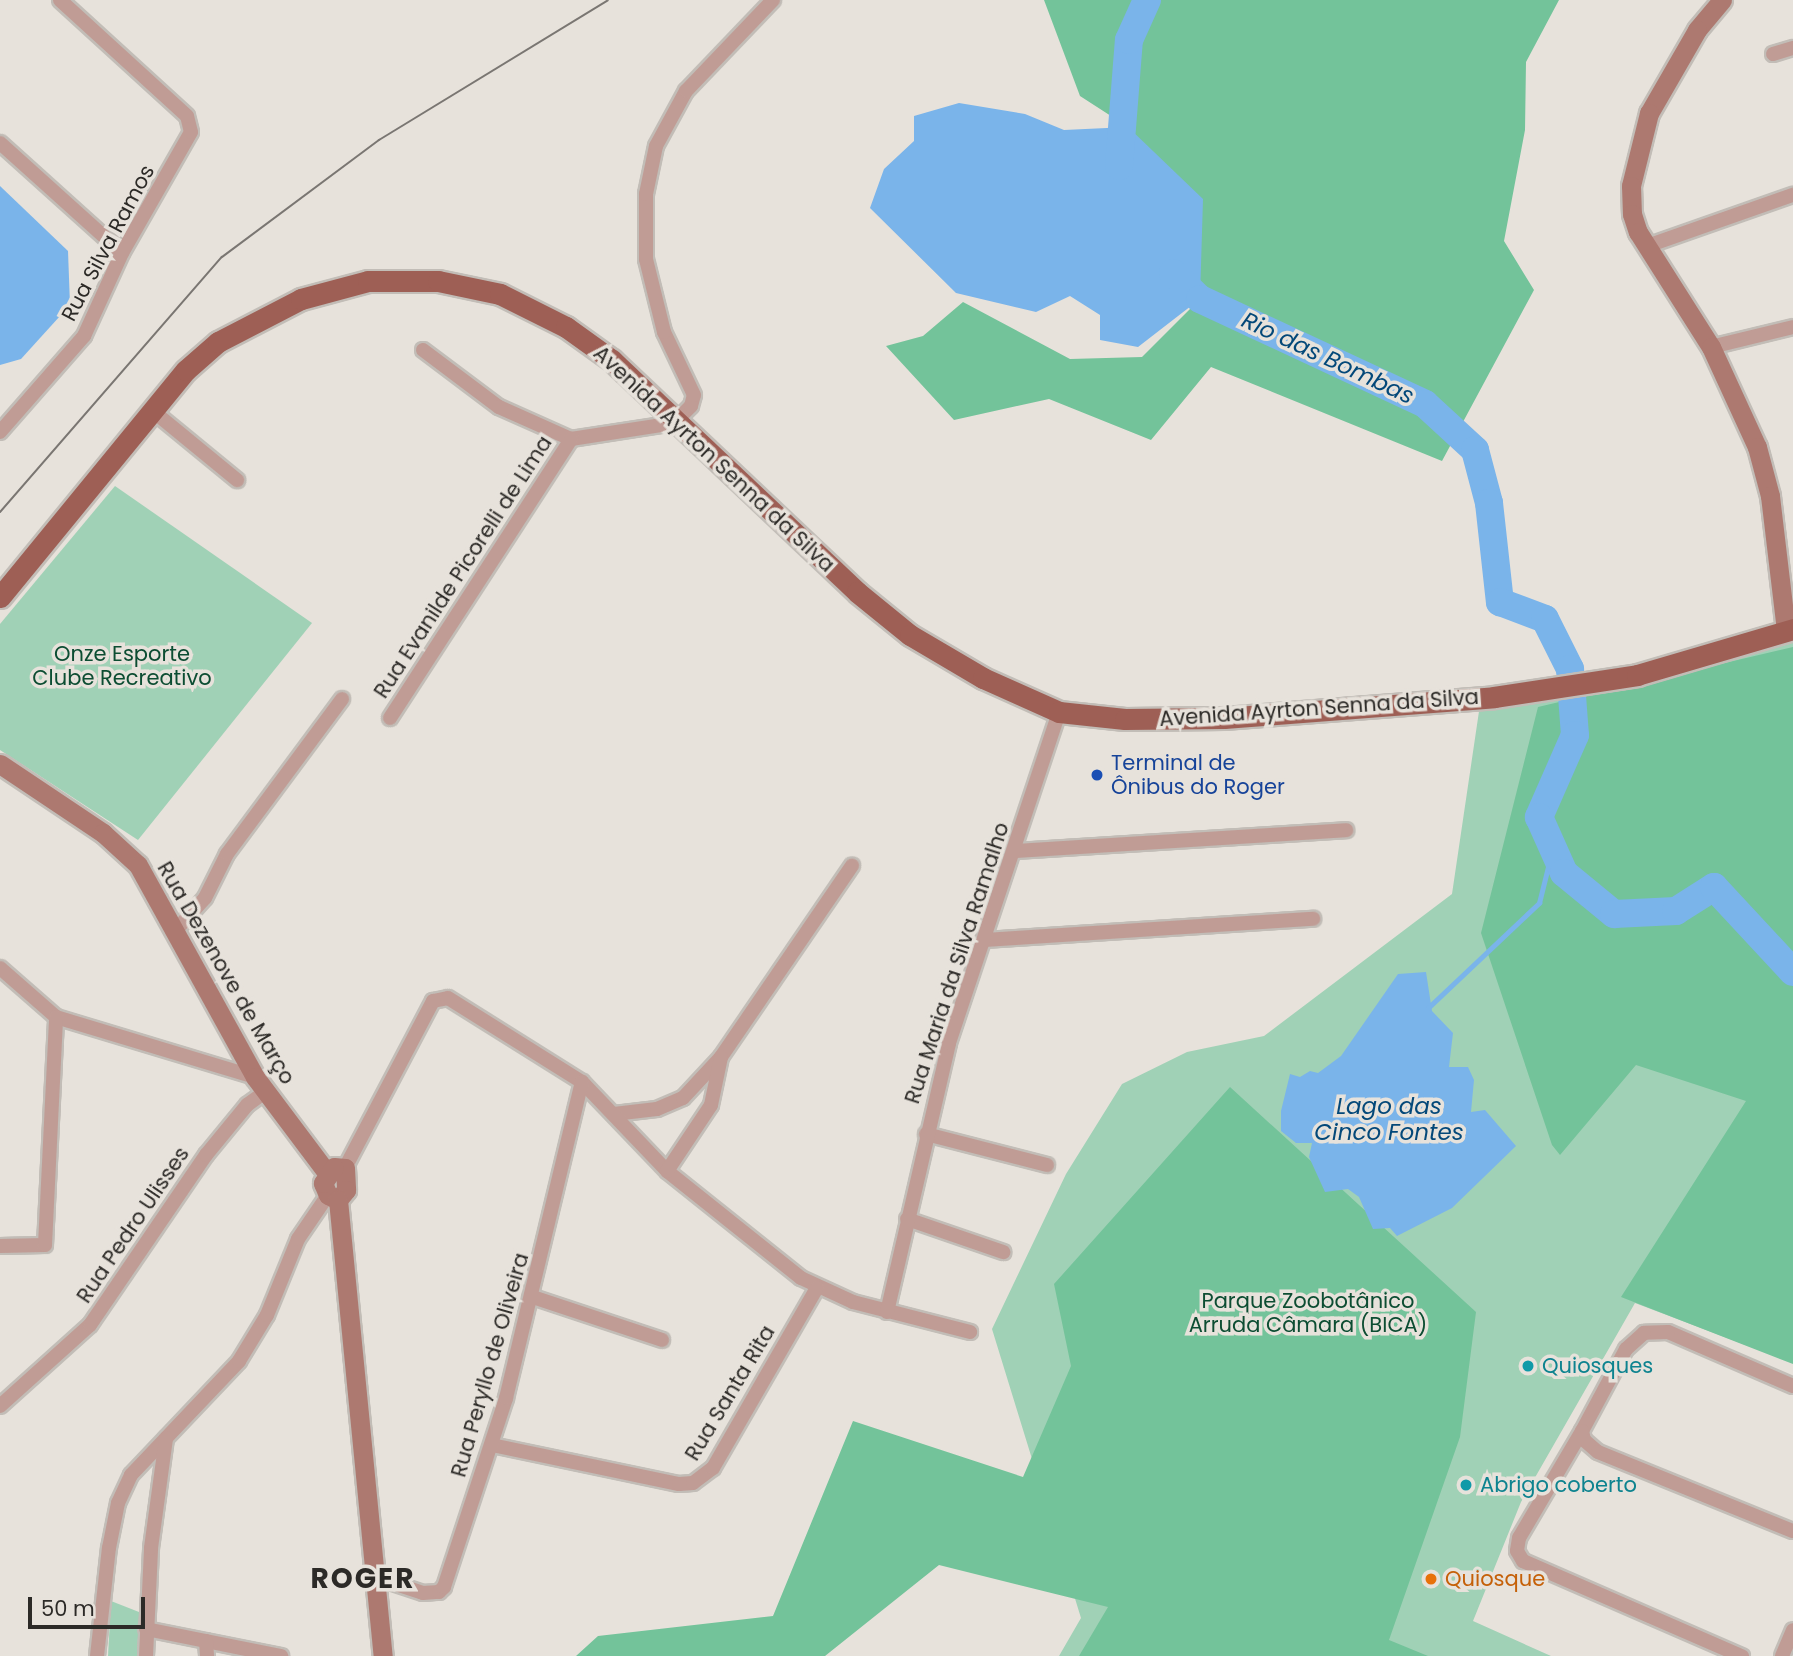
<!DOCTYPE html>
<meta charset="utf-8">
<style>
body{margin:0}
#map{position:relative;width:1793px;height:1656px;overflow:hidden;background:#e7e2db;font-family:Poppins,sans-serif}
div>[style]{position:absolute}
.green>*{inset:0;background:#a0d1b6}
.forest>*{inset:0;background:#73c39a}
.water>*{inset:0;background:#7ab4ea}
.stream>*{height:4.5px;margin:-2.25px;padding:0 2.25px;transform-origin:2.25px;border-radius:2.25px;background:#7ab4ea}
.river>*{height:28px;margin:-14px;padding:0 14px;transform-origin:14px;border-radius:14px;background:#7ab4ea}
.roads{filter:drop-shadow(2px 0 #c2bdb7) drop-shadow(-2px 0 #c2bdb7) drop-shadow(0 2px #c2bdb7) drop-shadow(0 -2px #c2bdb7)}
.street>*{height:14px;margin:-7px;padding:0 7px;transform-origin:7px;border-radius:7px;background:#c09c95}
.secondary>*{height:19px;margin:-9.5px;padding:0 9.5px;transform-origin:9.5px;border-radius:9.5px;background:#ad7970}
.primary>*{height:21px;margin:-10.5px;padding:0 10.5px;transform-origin:10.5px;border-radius:10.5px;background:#9e5f55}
.tram>*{height:2px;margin:-1px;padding:0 1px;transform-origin:1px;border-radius:1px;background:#7a7672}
.dots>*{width:19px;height:19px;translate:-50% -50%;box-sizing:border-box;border:4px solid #e7e2db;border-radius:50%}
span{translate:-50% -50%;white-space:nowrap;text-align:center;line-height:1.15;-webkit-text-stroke:7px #e7e2db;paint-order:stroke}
.street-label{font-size:21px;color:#2c2a27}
.park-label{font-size:21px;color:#0c4d32}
.transit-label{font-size:21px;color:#164399}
.left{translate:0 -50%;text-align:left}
.culture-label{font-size:21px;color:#0d838f}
.food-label{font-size:21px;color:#c56008}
.water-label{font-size:23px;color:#034879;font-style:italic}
.district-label{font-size:28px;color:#2c2a27;font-weight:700;letter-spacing:2px}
.scale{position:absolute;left:28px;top:1597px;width:117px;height:32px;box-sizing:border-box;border:4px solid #2c2a27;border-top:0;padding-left:9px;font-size:21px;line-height:24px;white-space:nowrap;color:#2c2a27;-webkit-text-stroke:5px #e7e2db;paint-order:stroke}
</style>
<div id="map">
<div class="green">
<i style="clip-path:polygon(115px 486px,312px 623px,138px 840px,0 750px,0 624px)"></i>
<i style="clip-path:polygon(1793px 632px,1793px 1363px,1635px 1303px,1521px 1502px,1473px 1621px,1551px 1656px,1059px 1656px,1081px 1618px,992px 1329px,1066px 1174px,1122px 1084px,1187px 1052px,1264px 1036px,1452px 894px,1482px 691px,1616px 683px)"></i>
<i style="clip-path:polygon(111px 1601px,139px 1612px,142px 1656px,108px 1656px)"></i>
</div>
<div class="forest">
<i style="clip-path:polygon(1044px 0,1559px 0,1526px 62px,1525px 130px,1504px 241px,1534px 290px,1442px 461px,1211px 367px,1151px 440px,1049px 399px,954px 420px,886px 346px,923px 336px,963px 302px,1070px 359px,1142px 357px,1200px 299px,1128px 127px,1080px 96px)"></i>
<i style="clip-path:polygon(1793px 647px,1793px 1364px,1621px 1297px,1746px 1101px,1636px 1065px,1560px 1155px,1552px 1145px,1481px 933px,1538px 707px)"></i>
<i style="clip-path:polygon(1230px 1087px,1476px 1312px,1460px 1437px,1389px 1640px,1428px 1656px,1079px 1656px,1108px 1607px,939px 1565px,825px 1656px,576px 1656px,598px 1636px,773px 1616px,853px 1421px,1023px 1477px,1071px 1366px,1054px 1284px)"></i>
</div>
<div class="water">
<i style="clip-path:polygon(959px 103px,1025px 114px,1064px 130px,1128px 127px,1203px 199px,1200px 299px,1138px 347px,1100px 340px,1100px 315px,1070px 296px,1036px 312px,956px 293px,870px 208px,884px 169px,914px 141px,914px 116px)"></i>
<i style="clip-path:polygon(0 186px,68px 251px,70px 305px,21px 359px,0 365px)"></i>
<i style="clip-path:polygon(1426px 972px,1432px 1011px,1453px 1033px,1449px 1067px,1468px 1067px,1474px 1080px,1471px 1112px,1485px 1110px,1516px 1146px,1452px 1208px,1397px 1236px,1390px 1228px,1373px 1229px,1359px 1197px,1348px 1189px,1325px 1192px,1309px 1157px,1312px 1143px,1296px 1143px,1281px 1131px,1281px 1111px,1290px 1074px,1300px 1077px,1310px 1071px,1318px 1073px,1341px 1056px,1398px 974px)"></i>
</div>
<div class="stream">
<i style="left:1428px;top:1008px;width:153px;rotate:-43.4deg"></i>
<i style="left:1539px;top:903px;width:58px;rotate:-76deg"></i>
</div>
<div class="river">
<i style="left:1119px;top:166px;width:126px;rotate:-85.5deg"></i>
<i style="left:1129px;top:40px;width:44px;rotate:-65.8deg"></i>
<i style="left:1173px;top:273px;width:37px;rotate:44deg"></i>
<i style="left:1200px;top:299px;width:248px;rotate:25deg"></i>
<i style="left:1425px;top:404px;width:68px;rotate:42.6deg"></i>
<i style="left:1475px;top:450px;width:55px;rotate:75.2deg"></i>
<i style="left:1489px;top:503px;width:100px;rotate:83.7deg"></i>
<i style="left:1500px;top:602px;width:48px;rotate:20.7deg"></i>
<i style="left:1545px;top:619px;width:56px;rotate:63.4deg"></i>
<i style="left:1570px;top:669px;width:66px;rotate:85.7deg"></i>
<i style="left:1575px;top:735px;width:90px;rotate:113.7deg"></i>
<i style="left:1539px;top:817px;width:61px;rotate:65.9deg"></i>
<i style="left:1564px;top:873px;width:65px;rotate:39.4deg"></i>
<i style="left:1614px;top:914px;width:62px;rotate:-2.8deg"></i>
<i style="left:1676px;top:911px;width:45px;rotate:-32.3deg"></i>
<i style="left:1714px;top:887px;width:116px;rotate:47.1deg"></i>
</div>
<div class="roads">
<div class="street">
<i style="left:1773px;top:54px;width:21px;rotate:-17deg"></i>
<i style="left:0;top:143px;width:164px;rotate:42deg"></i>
<i style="left:1647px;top:246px;width:155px;rotate:-19.3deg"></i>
<i style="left:1711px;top:347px;width:84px;rotate:-13.7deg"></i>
<i style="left:423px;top:350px;width:95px;rotate:36.9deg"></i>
<i style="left:499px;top:407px;width:79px;rotate:24deg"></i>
<i style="left:571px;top:439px;width:104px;rotate:-8.8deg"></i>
<i style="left:674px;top:423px;width:24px;rotate:-45deg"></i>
<i style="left:691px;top:406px;width:11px;rotate:-75deg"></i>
<i style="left:694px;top:395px;width:70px;rotate:-115.5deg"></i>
<i style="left:664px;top:332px;width:75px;rotate:-103.9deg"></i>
<i style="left:646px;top:259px;width:65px;rotate:-90deg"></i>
<i style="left:646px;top:194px;width:49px;rotate:-78.2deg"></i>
<i style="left:656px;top:146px;width:63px;rotate:-61.4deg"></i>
<i style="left:686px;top:91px;width:126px;rotate:-46.3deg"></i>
<i style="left:153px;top:411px;width:109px;rotate:39.4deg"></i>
<i style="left:0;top:432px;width:128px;rotate:-48.8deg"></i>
<i style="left:84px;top:336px;width:91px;rotate:-65.4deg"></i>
<i style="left:122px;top:253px;width:139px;rotate:-60.3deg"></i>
<i style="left:191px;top:132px;width:16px;rotate:-104deg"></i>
<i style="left:187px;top:116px;width:172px;rotate:-137.6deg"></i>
<i style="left:390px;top:718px;width:333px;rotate:-57deg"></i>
<i style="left:1015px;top:851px;width:332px;rotate:-3.6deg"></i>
<i style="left:176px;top:930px;width:43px;rotate:-47.8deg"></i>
<i style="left:205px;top:898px;width:49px;rotate:-63.4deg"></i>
<i style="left:227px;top:854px;width:193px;rotate:-53.4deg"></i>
<i style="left:984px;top:940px;width:330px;rotate:-3.7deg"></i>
<i style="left:0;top:968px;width:74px;rotate:41.2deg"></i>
<i style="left:56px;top:1017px;width:208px;rotate:16.8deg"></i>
<i style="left:614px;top:1114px;width:43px;rotate:-6.6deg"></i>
<i style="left:657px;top:1109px;width:28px;rotate:-23deg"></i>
<i style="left:683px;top:1098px;width:56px;rotate:-47.2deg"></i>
<i style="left:721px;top:1057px;width:232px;rotate:-55.6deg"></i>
<i style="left:926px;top:1134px;width:125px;rotate:14.4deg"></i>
<i style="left:345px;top:1168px;width:189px;rotate:-62.2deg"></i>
<i style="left:433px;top:1001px;width:15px;rotate:-11deg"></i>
<i style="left:448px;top:998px;width:158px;rotate:32.1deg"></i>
<i style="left:582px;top:1082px;width:123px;rotate:46.3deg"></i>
<i style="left:667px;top:1171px;width:171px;rotate:38.6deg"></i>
<i style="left:801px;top:1278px;width:57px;rotate:24.8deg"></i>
<i style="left:853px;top:1302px;width:121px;rotate:14.4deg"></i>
<i style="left:667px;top:1171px;width:79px;rotate:-56.3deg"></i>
<i style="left:711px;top:1105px;width:49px;rotate:-78.2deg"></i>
<i style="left:907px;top:1219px;width:102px;rotate:19deg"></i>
<i style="left:0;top:1246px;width:45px;rotate:-1.3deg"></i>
<i style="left:45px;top:1245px;width:228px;rotate:-87.2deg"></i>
<i style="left:533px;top:1297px;width:136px;rotate:18.4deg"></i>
<i style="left:887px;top:1312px;width:276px;rotate:-77deg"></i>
<i style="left:949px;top:1043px;width:349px;rotate:-71.6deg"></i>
<i style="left:1793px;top:1386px;width:136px;rotate:-156.6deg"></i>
<i style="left:1668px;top:1332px;width:24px;rotate:178deg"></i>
<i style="left:1644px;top:1333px;width:24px;rotate:138deg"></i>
<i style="left:1626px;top:1349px;width:93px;rotate:118.2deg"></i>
<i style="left:1582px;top:1431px;width:9px;rotate:77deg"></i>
<i style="left:1584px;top:1440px;width:18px;rotate:41deg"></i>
<i style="left:1598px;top:1452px;width:210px;rotate:22.1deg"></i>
<i style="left:0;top:1406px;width:121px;rotate:-42deg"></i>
<i style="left:90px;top:1325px;width:206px;rotate:-55.7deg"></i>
<i style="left:206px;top:1155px;width:65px;rotate:-50.6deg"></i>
<i style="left:247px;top:1105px;width:22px;rotate:-36deg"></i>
<i style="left:1582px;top:1431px;width:124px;rotate:120.5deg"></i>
<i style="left:1519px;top:1538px;width:13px;rotate:99deg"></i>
<i style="left:1517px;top:1551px;width:12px;rotate:59deg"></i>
<i style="left:1523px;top:1561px;width:239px;rotate:23.5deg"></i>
<i style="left:492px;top:1445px;width:191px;rotate:11.8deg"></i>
<i style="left:679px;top:1484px;width:14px;rotate:-4deg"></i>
<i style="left:693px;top:1483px;width:25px;rotate:-37deg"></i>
<i style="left:713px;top:1468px;width:208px;rotate:-60deg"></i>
<i style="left:378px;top:1578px;width:47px;rotate:18.4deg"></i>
<i style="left:423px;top:1593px;width:16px;rotate:-4deg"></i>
<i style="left:439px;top:1592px;width:7px;rotate:-45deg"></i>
<i style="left:444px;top:1587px;width:199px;rotate:-71.8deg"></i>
<i style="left:506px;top:1398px;width:325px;rotate:-76.5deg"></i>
<i style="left:146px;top:1629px;width:138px;rotate:11.3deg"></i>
<i style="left:206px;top:1641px;width:15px;rotate:86deg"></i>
<i style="left:97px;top:1656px;width:109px;rotate:-83.7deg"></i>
<i style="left:109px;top:1548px;width:46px;rotate:-78.7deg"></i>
<i style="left:118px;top:1503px;width:31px;rotate:-65deg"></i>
<i style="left:131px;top:1475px;width:157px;rotate:-46.5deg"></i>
<i style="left:239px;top:1361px;width:54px;rotate:-58.7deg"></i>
<i style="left:267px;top:1315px;width:82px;rotate:-67.8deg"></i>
<i style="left:298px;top:1239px;width:53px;rotate:-55.7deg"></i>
<i style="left:146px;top:1656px;width:108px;rotate:-87.3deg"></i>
<i style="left:151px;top:1548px;width:111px;rotate:-82.2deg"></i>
<i style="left:1782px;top:1656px;width:28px;rotate:-67deg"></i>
</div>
<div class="secondary">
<i style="left:1722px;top:0;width:39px;rotate:130deg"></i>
<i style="left:1697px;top:30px;width:96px;rotate:120deg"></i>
<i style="left:1649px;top:113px;width:75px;rotate:103.9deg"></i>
<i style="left:1631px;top:186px;width:28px;rotate:88deg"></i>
<i style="left:1632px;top:214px;width:19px;rotate:72deg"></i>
<i style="left:1638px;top:232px;width:136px;rotate:57.6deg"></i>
<i style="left:1711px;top:347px;width:110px;rotate:65.3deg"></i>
<i style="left:1757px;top:447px;width:51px;rotate:75.1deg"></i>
<i style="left:1770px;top:496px;width:136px;rotate:83.2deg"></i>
<i style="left:0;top:764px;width:124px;rotate:33.8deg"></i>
<i style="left:103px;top:833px;width:47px;rotate:42.4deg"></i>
<i style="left:138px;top:865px;width:242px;rotate:61.1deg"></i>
<i style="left:255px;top:1077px;width:120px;rotate:53.1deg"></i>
<i style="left:334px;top:1167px;width:11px;rotate:5deg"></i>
<i style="left:345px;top:1168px;width:22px;rotate:87deg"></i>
<i style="left:346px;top:1190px;width:13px;rotate:129deg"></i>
<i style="left:338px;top:1200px;width:11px;rotate:-153deg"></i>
<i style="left:328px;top:1195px;width:13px;rotate:-113deg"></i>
<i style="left:323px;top:1183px;width:19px;rotate:-55deg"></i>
<i style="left:338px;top:1200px;width:458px;rotate:84.4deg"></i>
</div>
<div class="primary">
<i style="left:0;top:597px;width:293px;rotate:-50.7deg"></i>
<i style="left:186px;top:370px;width:43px;rotate:-41.2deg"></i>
<i style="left:218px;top:342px;width:93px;rotate:-27.4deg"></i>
<i style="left:301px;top:299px;width:69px;rotate:-15deg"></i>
<i style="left:368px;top:281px;width:70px"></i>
<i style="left:438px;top:281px;width:63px;rotate:11.8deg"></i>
<i style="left:500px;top:294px;width:74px;rotate:26.6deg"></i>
<i style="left:566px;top:327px;width:57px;rotate:35.7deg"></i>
<i style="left:612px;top:360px;width:337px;rotate:43.4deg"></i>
<i style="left:857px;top:592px;width:68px;rotate:39.1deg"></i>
<i style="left:910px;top:635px;width:85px;rotate:30.5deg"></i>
<i style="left:983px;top:678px;width:83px;rotate:24.1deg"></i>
<i style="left:1059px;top:712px;width:66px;rotate:6.1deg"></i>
<i style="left:1125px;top:719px;width:99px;rotate:-0.6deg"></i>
<i style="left:1224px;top:718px;width:271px;rotate:-4.4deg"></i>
<i style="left:1494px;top:697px;width:145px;rotate:-8.7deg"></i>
<i style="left:1637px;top:675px;width:163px;rotate:-16.4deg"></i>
</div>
</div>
<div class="tram">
<i style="left:0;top:512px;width:338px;rotate:-49deg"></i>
<i style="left:222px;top:257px;width:196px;rotate:-36.7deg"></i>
<i style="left:379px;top:140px;width:268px;rotate:-31.4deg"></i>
</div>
<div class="dots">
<i style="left:1097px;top:775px;background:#1a4fb4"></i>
<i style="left:1528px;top:1366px;background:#0f9aa8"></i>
<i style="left:1466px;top:1485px;background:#0f9aa8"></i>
<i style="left:1431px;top:1579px;background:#e8710a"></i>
</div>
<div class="street-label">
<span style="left:108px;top:243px;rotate:-62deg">Rua Silva Ramos</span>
<span style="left:714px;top:459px;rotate:43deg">Avenida Ayrton Senna da Silva</span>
<span style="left:463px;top:567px;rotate:-57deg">Rua Evanilde Picorelli de Lima</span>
<span style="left:1319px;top:708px;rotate:-4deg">Avenida Ayrton Senna da Silva</span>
<span style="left:957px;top:963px;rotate:-72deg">Rua Maria da Silva Ramalho</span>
<span style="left:226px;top:973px;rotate:60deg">Rua Dezenove de Março</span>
<span style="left:133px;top:1225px;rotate:-56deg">Rua Pedro Ulisses</span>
<span style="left:490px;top:1365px;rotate:-74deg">Rua Peryllo de Oliveira</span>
<span style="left:730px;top:1393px;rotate:-59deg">Rua Santa Rita</span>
</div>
<div class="park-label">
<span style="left:122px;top:666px">Onze Esporte<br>Clube Recreativo</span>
<span style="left:1308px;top:1313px">Parque Zoobotânico<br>Arruda Câmara (BICA)</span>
</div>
<div class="transit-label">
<span class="left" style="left:1111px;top:775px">Terminal de<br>Ônibus do Roger</span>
</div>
<div class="culture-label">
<span class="left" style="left:1542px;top:1366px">Quiosques</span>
<span class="left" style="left:1480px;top:1485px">Abrigo coberto</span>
</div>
<div class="food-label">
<span class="left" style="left:1445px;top:1579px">Quiosque</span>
</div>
<div class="water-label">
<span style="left:1328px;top:358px;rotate:25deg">Rio das Bombas</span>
<span style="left:1389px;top:1119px">Lago das<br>Cinco Fontes</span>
</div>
<div class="district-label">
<span style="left:363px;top:1579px">ROGER</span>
</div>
<div class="scale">50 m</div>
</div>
